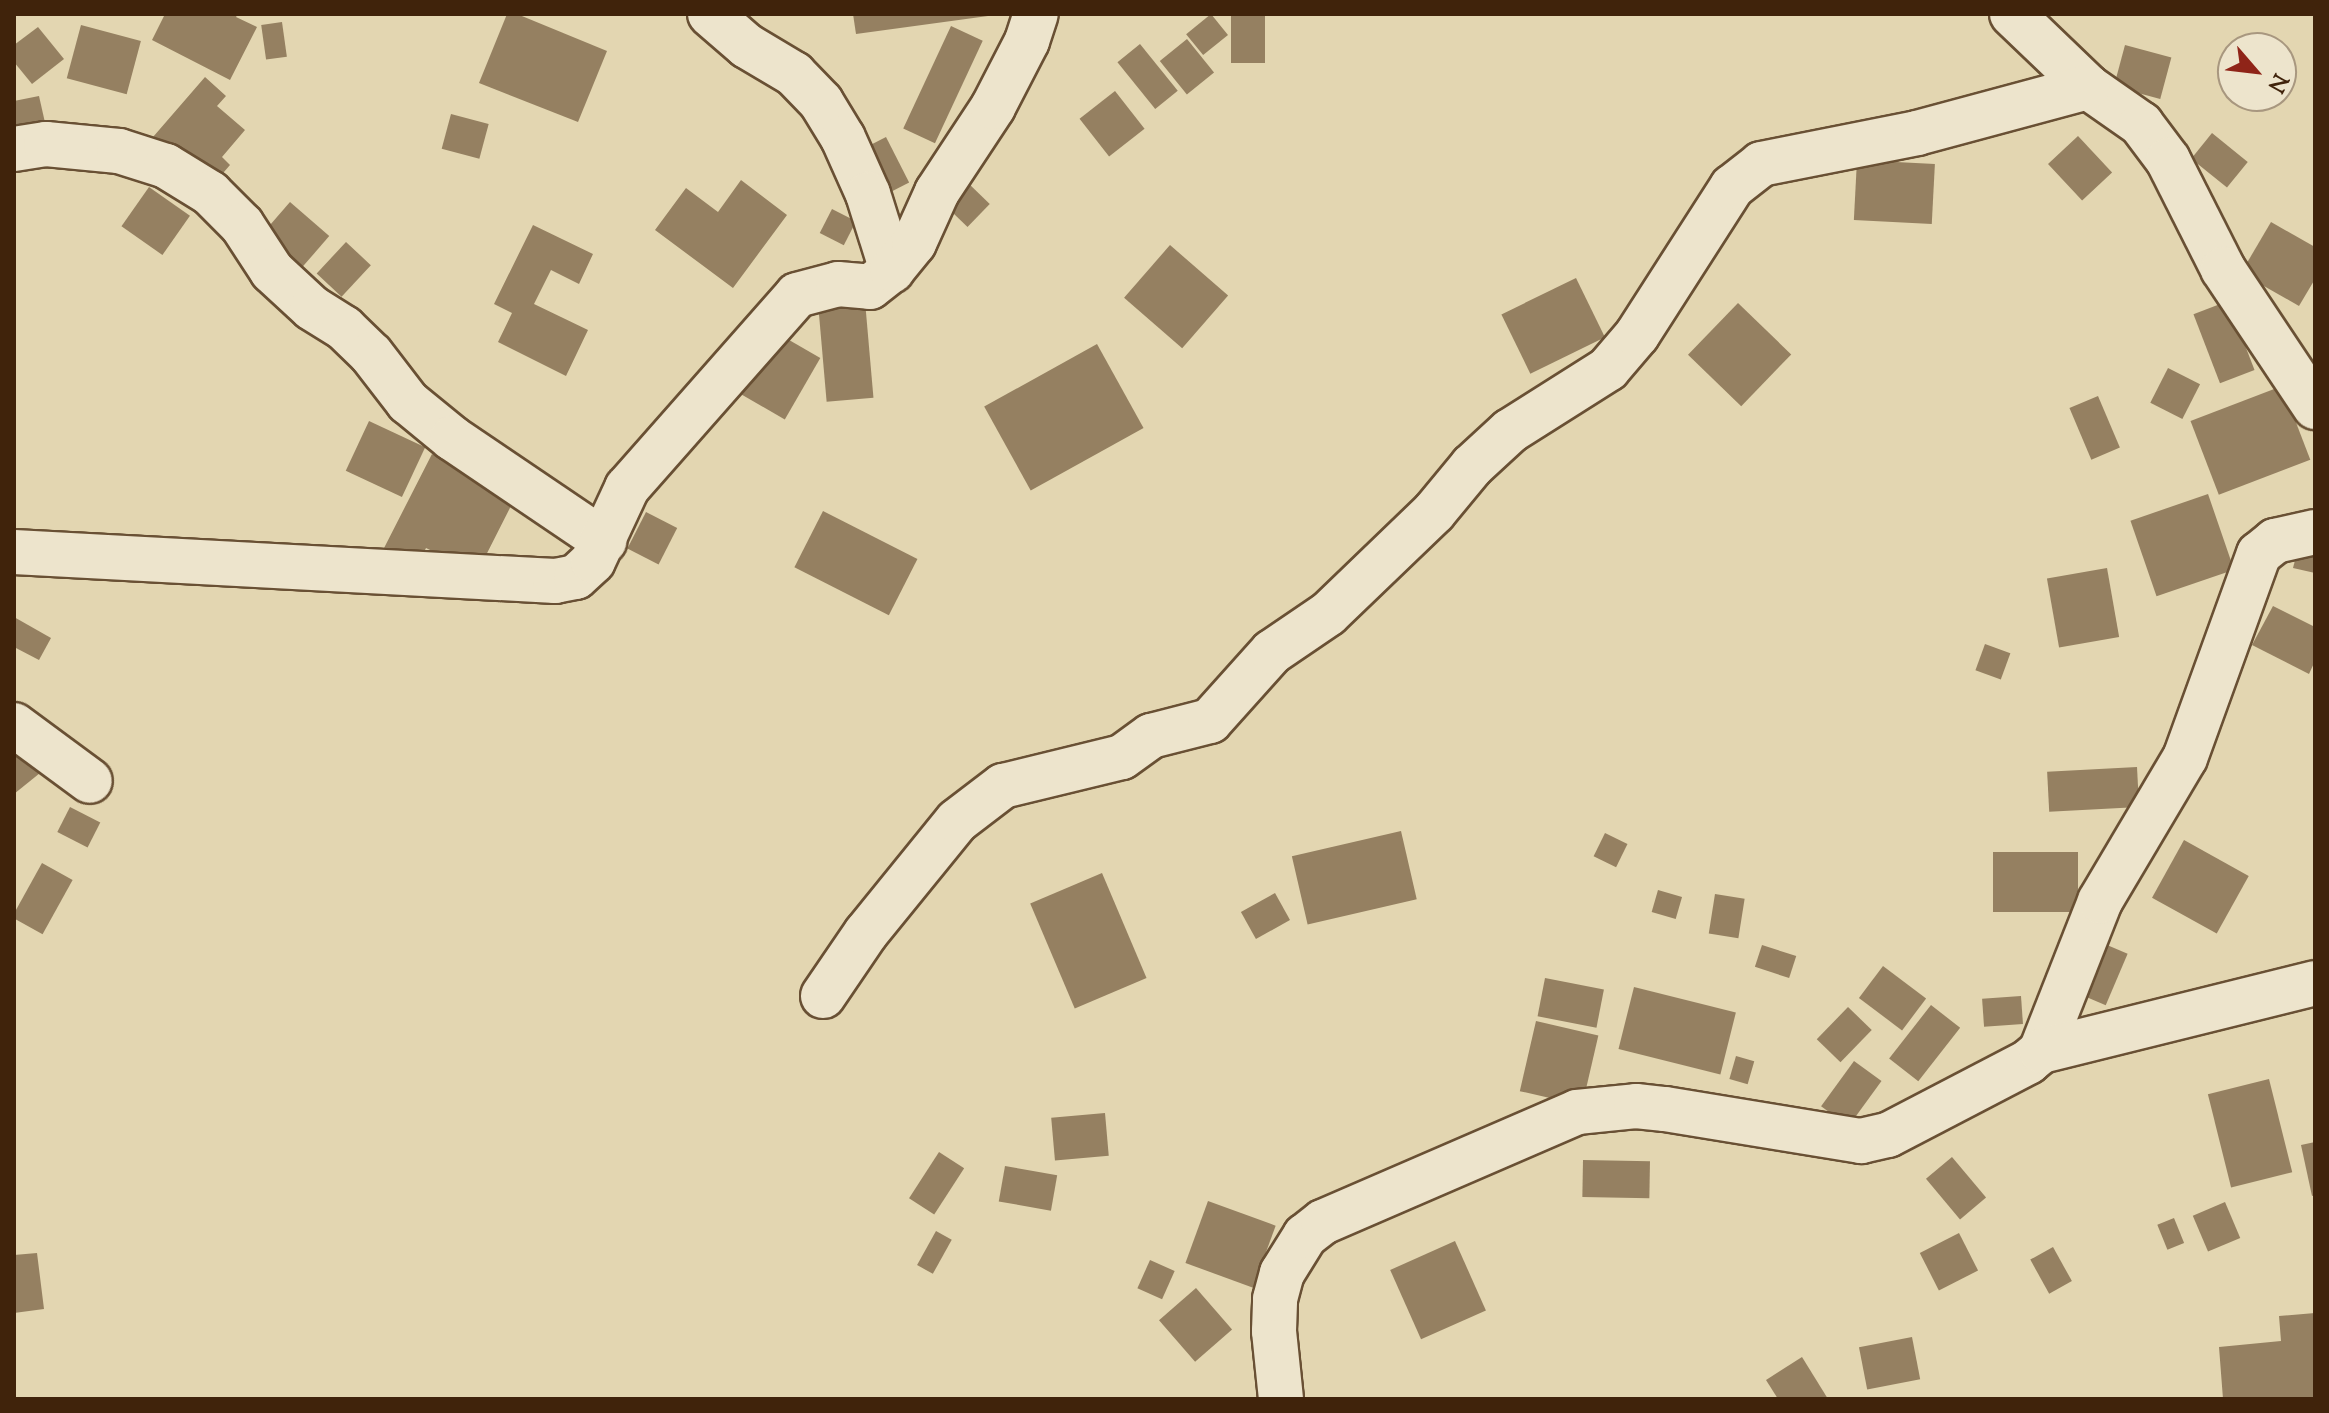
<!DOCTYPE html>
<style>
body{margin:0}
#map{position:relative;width:2329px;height:1413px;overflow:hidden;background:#e3d6b1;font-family:"Sorts Mill Goudy",serif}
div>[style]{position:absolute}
.building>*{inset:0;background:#958061;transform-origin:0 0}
.roads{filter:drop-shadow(2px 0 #695034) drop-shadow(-2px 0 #695034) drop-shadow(0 2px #695034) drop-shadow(0 -2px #695034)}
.street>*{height:44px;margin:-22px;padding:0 22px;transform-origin:22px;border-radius:22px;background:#ede4cc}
span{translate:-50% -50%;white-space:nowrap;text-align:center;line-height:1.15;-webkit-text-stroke:8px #ede4cc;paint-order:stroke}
.frame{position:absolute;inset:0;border:16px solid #40230b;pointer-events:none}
.north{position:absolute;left:2217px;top:32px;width:80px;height:80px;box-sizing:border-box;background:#ede4cc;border:2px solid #a8977f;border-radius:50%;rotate:118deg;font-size:22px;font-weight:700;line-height:32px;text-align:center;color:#40230b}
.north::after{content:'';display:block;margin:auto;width:28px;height:36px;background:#8f2418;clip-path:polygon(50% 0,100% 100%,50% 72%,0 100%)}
</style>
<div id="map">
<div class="building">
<i style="clip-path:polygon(165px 14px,238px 14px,236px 17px,257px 27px,230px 80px,152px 40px)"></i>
<i style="clip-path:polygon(507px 14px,517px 14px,607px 51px,578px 122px,479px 83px)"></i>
<i style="clip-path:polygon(853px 14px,988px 14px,988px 16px,856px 34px)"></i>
<i style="left:1211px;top:14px;width:27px;height:32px;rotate:51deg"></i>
<i style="left:1231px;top:14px;width:34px;height:49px"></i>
<i style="left:282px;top:22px;width:35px;height:21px;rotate:82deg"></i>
<i style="left:81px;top:25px;width:62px;height:55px;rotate:15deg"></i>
<i style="left:951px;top:26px;width:35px;height:113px;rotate:25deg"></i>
<i style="clip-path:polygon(38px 27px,64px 59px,32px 84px,14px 62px,14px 45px)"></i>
<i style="left:1187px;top:39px;width:43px;height:35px;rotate:51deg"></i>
<i style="left:1140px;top:44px;width:60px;height:29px;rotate:51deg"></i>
<i style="left:2125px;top:45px;width:48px;height:43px;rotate:15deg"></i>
<i style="clip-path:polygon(205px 77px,226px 96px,217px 106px,245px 130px,222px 157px,230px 165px,211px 187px,153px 137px)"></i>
<i style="left:1115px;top:91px;width:48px;height:45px;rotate:52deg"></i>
<i style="clip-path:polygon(39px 96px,46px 127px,14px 133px,14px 101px)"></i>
<i style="left:451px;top:114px;width:39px;height:36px;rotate:15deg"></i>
<i style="left:2212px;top:133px;width:46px;height:33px;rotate:39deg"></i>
<i style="left:2078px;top:136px;width:50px;height:41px;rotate:47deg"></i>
<i style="left:886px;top:137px;width:51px;height:34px;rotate:63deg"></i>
<i style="left:1857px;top:160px;width:78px;height:60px;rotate:3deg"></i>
<i style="clip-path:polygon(741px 180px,787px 215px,733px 288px,655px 230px,686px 188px,718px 212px)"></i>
<i style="left:966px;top:181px;width:33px;height:32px;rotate:44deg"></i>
<i style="left:149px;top:187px;width:50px;height:48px;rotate:35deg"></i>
<i style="left:290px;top:202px;width:52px;height:49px;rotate:41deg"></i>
<i style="left:832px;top:209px;width:27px;height:27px;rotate:27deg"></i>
<i style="clip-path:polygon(2271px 222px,2315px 247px,2315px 279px,2299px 306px,2241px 273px)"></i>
<i style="clip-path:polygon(533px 225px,593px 254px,579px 284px,551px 270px,534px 304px,588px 330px,566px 376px,498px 342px,512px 313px,494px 304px)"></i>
<i style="left:346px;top:242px;width:34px;height:43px;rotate:43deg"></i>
<i style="left:1170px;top:245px;width:77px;height:70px;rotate:41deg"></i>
<i style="left:1576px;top:278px;width:66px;height:83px;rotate:64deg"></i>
<i style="left:865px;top:301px;width:97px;height:47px;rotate:85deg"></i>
<i style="left:2228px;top:301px;width:74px;height:37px;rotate:69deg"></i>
<i style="left:1738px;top:303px;width:74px;height:72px;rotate:44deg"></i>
<i style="left:777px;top:333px;width:50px;height:71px;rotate:30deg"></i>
<i style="left:1097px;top:344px;width:96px;height:129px;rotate:61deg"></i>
<i style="left:2168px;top:368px;width:36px;height:39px;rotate:27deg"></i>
<i style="left:2282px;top:386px;width:79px;height:98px;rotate:69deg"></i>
<i style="left:2098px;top:396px;width:56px;height:31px;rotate:67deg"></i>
<i style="left:369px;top:421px;width:62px;height:55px;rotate:25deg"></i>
<i style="clip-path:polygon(432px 454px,516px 496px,477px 573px,426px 548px,416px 569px,382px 552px)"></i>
<i style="left:2208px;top:494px;width:80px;height:82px;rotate:71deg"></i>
<i style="left:823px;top:511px;width:106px;height:63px;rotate:27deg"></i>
<i style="left:646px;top:512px;width:35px;height:41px;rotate:27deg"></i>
<i style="clip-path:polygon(2300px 541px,2315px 544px,2315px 573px,2293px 568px)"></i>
<i style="left:2107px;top:568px;width:70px;height:61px;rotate:80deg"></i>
<i style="clip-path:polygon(2273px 606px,2315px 627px,2315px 661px,2309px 674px,2252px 645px)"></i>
<i style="clip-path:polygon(14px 617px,51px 638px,39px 660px,14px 647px)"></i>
<i style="left:1985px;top:644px;width:27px;height:28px;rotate:20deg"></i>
<i style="clip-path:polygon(14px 741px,40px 773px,14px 794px)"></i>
<i style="left:2137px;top:767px;width:40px;height:90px;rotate:87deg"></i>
<i style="left:70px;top:807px;width:34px;height:28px;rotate:27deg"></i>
<i style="left:1401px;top:831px;width:70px;height:112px;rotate:77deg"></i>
<i style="left:1605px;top:833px;width:25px;height:26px;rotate:26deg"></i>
<i style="left:2184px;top:840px;width:74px;height:66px;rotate:29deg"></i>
<i style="left:1993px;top:852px;width:85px;height:60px"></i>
<i style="left:42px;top:863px;width:35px;height:62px;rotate:29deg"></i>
<i style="left:1102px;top:873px;width:114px;height:78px;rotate:67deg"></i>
<i style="left:1658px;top:890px;width:25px;height:23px;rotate:16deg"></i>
<i style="left:1275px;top:893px;width:31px;height:39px;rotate:61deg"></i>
<i style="left:1715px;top:894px;width:30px;height:40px;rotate:9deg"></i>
<i style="left:2100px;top:942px;width:30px;height:56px;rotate:23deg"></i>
<i style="left:1762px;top:945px;width:36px;height:23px;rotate:18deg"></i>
<i style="left:1883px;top:966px;width:54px;height:40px;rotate:37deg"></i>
<i style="left:1545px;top:978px;width:60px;height:39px;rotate:11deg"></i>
<i style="left:1634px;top:987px;width:105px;height:64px;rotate:14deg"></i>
<i style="left:2021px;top:996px;width:28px;height:39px;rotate:86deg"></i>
<i style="left:1931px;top:1005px;width:37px;height:68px;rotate:38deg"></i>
<i style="left:1848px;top:1007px;width:33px;height:45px;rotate:44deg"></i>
<i style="left:1536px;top:1021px;width:64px;height:72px;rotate:13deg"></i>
<i style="left:1736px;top:1056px;width:19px;height:24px;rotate:16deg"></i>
<i style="left:1854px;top:1061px;width:34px;height:56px;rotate:36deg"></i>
<i style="left:2269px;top:1079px;width:96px;height:63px;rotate:76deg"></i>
<i style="left:1105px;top:1113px;width:43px;height:54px;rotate:85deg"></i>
<i style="clip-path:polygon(2315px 1142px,2315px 1195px,2312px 1196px,2301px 1145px)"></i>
<i style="left:939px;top:1152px;width:30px;height:55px;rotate:33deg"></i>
<i style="left:1952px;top:1157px;width:53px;height:34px;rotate:50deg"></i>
<i style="left:1583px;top:1160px;width:67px;height:37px;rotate:1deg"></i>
<i style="left:1005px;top:1166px;width:53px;height:36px;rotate:10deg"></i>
<i style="left:1208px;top:1201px;width:72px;height:66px;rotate:20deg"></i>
<i style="left:2225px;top:1202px;width:39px;height:35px;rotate:67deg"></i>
<i style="left:2174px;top:1218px;width:27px;height:18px;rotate:68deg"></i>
<i style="left:936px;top:1231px;width:18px;height:39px;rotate:29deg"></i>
<i style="left:1959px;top:1233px;width:42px;height:44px;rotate:63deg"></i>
<i style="left:1455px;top:1241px;width:76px;height:71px;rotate:66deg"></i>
<i style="left:2053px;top:1247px;width:39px;height:26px;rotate:61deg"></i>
<i style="clip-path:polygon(37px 1253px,44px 1309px,14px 1313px,14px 1255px)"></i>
<i style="left:1150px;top:1260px;width:27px;height:31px;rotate:24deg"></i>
<i style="left:1196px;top:1288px;width:55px;height:49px;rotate:49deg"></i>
<i style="clip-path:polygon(2315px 1313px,2315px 1399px,2223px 1399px,2219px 1347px,2281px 1341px,2279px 1316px)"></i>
<i style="left:1912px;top:1337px;width:43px;height:54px;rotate:79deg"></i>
<i style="clip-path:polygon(1802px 1357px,1828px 1399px,1778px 1399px,1766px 1380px)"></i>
</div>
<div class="roads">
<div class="street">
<i style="left:710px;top:14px;width:49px;rotate:40.9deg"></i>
<i style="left:747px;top:46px;width:55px;rotate:30.8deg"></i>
<i style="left:794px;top:74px;width:39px;rotate:46deg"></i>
<i style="left:821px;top:102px;width:42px;rotate:58.6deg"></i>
<i style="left:843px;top:138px;width:61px;rotate:65.9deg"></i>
<i style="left:868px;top:194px;width:80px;rotate:72.5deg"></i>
<i style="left:2012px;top:14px;width:105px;rotate:43.8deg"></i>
<i style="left:2088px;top:87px;width:65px;rotate:34.9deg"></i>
<i style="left:2141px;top:124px;width:45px;rotate:53.1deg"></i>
<i style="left:2168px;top:160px;width:122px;rotate:63.2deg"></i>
<i style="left:2223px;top:269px;width:166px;rotate:56.3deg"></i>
<i style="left:14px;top:149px;width:32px;rotate:-9deg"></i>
<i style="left:46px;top:144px;width:73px;rotate:5.5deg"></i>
<i style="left:119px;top:151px;width:49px;rotate:17.7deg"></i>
<i style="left:166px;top:166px;width:52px;rotate:31.5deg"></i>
<i style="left:210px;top:193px;width:45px;rotate:45deg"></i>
<i style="left:242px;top:225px;width:55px;rotate:56.9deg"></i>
<i style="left:272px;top:271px;width:54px;rotate:42.8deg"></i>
<i style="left:312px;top:308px;width:38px;rotate:32deg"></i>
<i style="left:344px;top:328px;width:37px;rotate:44deg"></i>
<i style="left:371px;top:354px;width:61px;rotate:52.4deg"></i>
<i style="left:408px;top:402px;width:57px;rotate:39.3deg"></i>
<i style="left:452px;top:438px;width:184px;rotate:34.1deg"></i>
<i style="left:14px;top:552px;width:542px;rotate:3.07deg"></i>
<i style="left:555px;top:581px;width:21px;rotate:-11deg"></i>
<i style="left:576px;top:577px;width:23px;rotate:-43deg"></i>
<i style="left:593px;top:561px;width:81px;rotate:-65deg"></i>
<i style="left:627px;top:488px;width:257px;rotate:-48.6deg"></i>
<i style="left:797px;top:295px;width:42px;rotate:-15deg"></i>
<i style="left:838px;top:284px;width:32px;rotate:5deg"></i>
<i style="left:870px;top:287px;width:28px;rotate:-38deg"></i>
<i style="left:892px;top:270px;width:35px;rotate:-51deg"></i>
<i style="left:914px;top:243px;width:56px;rotate:-65.7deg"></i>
<i style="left:937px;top:192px;width:102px;rotate:-56.6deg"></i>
<i style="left:993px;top:107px;width:74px;rotate:-62.7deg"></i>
<i style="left:1027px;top:41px;width:28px;rotate:-72deg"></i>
<i style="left:14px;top:725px;width:94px;rotate:36.4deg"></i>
<i style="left:823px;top:996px;width:76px;rotate:-55.7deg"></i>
<i style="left:866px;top:933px;width:144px;rotate:-50.9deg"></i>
<i style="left:957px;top:821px;width:58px;rotate:-37.3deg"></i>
<i style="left:1003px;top:786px;width:122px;rotate:-13.7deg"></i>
<i style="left:1122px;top:757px;width:36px;rotate:-36deg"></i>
<i style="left:1151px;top:736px;width:61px;rotate:-14.3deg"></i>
<i style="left:1210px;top:721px;width:93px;rotate:-48.1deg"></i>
<i style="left:1272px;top:652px;width:68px;rotate:-34.2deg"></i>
<i style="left:1328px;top:614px;width:147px;rotate:-43.9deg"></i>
<i style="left:1434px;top:512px;width:60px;rotate:-50.4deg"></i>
<i style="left:1472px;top:466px;width:52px;rotate:-42.6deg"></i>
<i style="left:1510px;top:431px;width:116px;rotate:-32.3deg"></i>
<i style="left:1608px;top:369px;width:45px;rotate:-49.5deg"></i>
<i style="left:1637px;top:335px;width:176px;rotate:-57.3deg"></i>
<i style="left:1732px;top:187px;width:37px;rotate:-38deg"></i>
<i style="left:1761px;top:164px;width:159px;rotate:-11.2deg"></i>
<i style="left:1917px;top:133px;width:177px;rotate:-15.1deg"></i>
<i style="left:2041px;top:1051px;width:161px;rotate:-68.5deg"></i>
<i style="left:2100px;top:901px;width:166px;rotate:-59.3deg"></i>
<i style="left:2185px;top:758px;width:217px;rotate:-70.1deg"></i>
<i style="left:2259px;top:554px;width:21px;rotate:-39deg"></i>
<i style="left:2275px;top:541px;width:41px;rotate:-12.7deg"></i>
<i style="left:1281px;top:1399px;width:68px;rotate:-95.9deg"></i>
<i style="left:1274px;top:1331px;width:32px;rotate:-88deg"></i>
<i style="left:1275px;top:1299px;width:27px;rotate:-75deg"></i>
<i style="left:1282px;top:1273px;width:44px;rotate:-58.1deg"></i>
<i style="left:1305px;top:1236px;width:23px;rotate:-38deg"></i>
<i style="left:1323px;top:1222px;width:277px;rotate:-23.4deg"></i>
<i style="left:1577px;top:1112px;width:59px;rotate:-5.8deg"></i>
<i style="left:1636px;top:1106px;width:29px;rotate:6deg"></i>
<i style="left:1665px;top:1109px;width:199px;rotate:9.3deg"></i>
<i style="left:1861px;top:1141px;width:28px;rotate:-13deg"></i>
<i style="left:1888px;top:1135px;width:158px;rotate:-27.5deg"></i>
<i style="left:2028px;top:1062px;width:17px;rotate:-40deg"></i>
<i style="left:2041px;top:1051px;width:282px;rotate:-13.9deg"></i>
</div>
</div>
<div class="frame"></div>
<div class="north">N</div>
</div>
